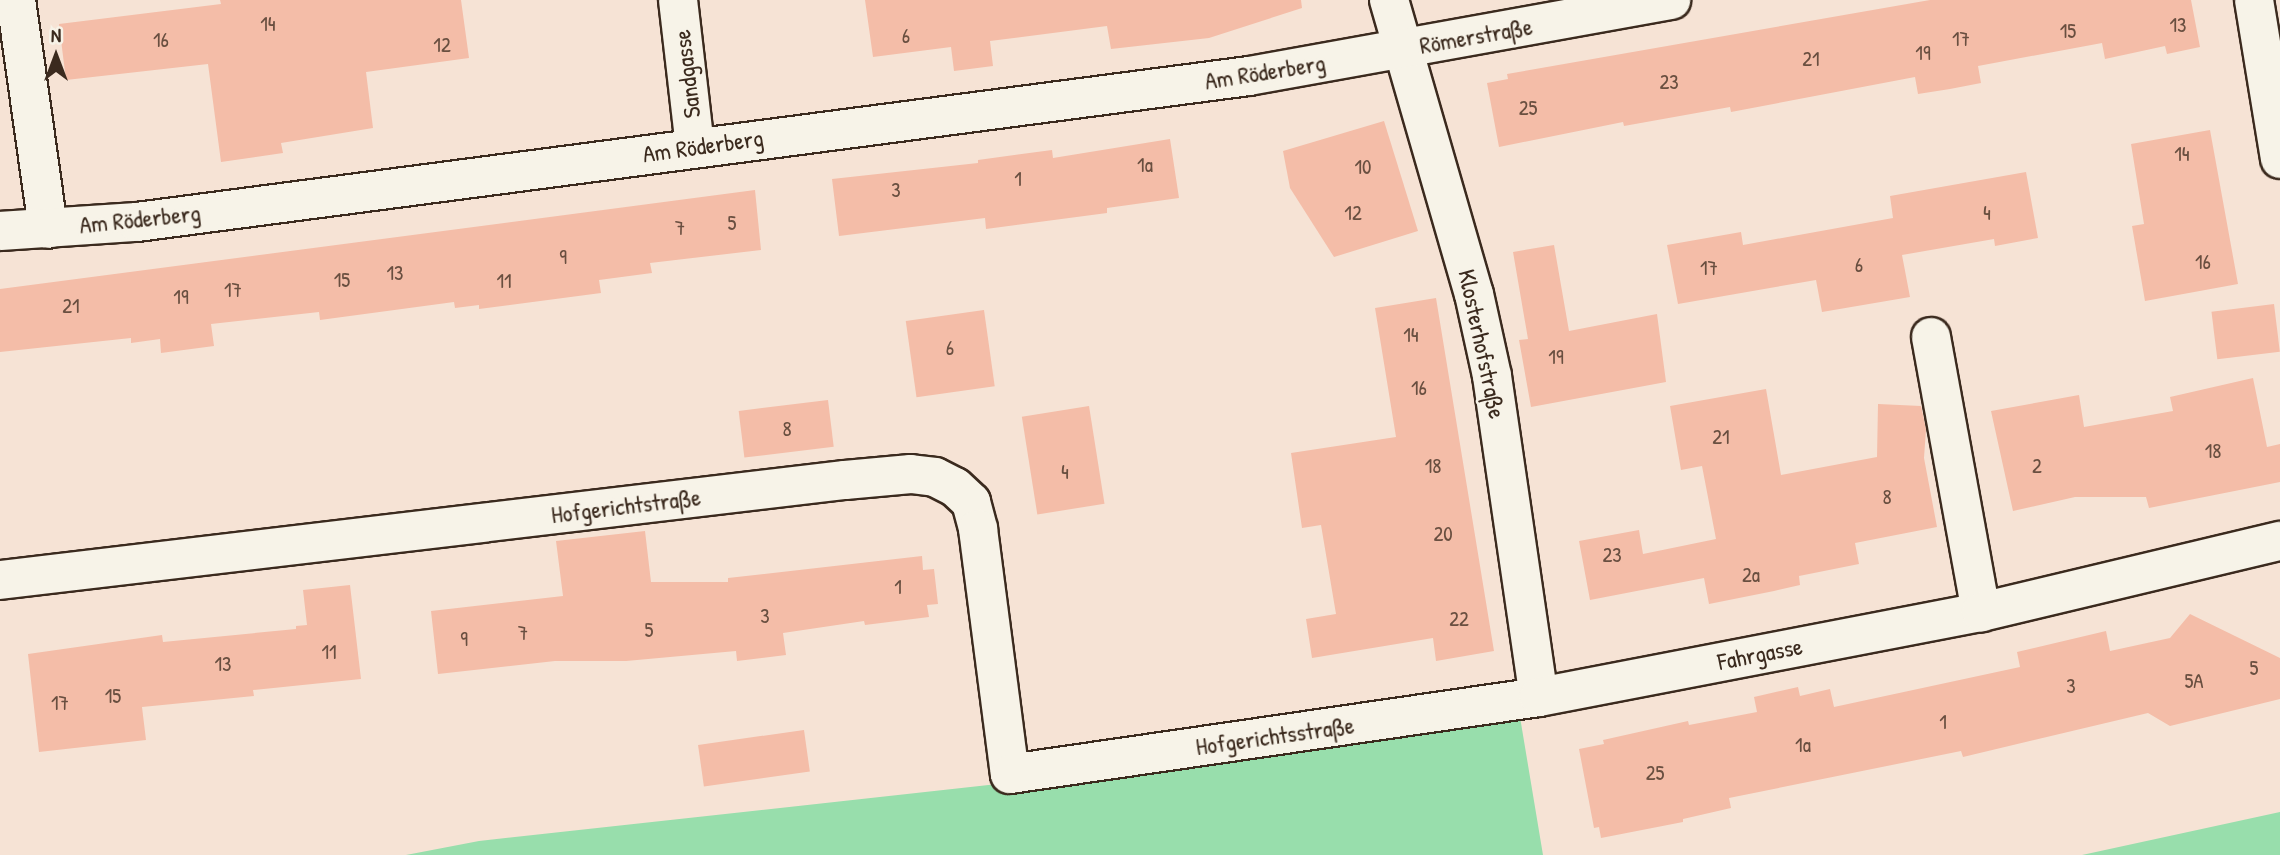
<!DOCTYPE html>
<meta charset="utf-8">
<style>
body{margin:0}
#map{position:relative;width:2280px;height:855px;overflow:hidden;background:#f6e3d5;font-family:"Patrick Hand",sans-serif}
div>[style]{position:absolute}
.green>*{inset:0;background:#98deac}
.building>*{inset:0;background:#f4bda8;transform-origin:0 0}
.roads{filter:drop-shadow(2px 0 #3b2a1e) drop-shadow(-2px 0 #3b2a1e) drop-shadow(0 2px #3b2a1e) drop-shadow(0 -2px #3b2a1e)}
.minor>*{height:38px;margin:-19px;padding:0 19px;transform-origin:19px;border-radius:19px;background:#f7f3e8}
span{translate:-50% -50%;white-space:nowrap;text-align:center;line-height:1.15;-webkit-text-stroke:5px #f7f3e8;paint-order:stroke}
.number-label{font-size:21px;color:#694f40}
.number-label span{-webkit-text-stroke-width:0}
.street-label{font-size:24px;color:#3b2a1e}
.north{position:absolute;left:21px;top:21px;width:70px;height:70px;-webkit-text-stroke:5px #f7f3e8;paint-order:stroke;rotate:0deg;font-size:19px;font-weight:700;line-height:28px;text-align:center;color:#3b2a1e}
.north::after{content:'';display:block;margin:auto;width:24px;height:32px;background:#3b2a1e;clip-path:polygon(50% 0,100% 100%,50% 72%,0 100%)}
</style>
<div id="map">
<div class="green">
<i style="clip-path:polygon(1520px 717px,1543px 855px,406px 855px,479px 841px,1116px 771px)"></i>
<i style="clip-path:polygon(2280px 812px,2280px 855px,2082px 855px)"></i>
</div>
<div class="building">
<i style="clip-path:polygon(220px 0,461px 0,469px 58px,366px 72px,373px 128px,281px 143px,283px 153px,221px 162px,208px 64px,66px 80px,59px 24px,221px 4px)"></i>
<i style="clip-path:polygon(865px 0,1301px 0,1302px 8px,1209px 38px,1111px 49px,1107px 26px,990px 41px,993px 66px,954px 71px,951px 47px,873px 57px)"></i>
<i style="clip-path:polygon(1930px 0,2191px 0,2200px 47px,2167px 54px,2165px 46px,2105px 59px,2102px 43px,1978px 66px,1981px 83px,1950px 89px,1918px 94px,1915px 77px,1731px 112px,1730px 107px,1624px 126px,1623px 122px,1499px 147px,1487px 83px,1508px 79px,1507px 74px)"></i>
<i style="clip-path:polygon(1384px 121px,1418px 231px,1334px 257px,1290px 188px,1283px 151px)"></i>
<i style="clip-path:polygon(2210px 130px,2238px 284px,2145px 301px,2132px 226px,2144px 224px,2131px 144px)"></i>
<i style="clip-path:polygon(1170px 139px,1179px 198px,1107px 208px,1107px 213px,986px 229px,985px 218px,839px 236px,832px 179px,978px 163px,978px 160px,1052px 150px,1053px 158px)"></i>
<i style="clip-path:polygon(2026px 172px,2038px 238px,1995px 246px,1994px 239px,1902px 255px,1910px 297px,1822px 312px,1816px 280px,1678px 304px,1667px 245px,1741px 232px,1743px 245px,1893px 218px,1890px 196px)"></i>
<i style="clip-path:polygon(755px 190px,761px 250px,650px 263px,652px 273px,599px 280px,601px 293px,479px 309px,479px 305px,455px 308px,454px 302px,320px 320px,319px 312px,211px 324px,214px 346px,161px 353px,160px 339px,131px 343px,131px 338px,0 352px,0 289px)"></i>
<i style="clip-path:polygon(1554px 245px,1569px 331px,1657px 314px,1666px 382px,1531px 407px,1519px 340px,1528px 339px,1513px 252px)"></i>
<i style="clip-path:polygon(1436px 298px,1494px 651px,1436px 661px,1433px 638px,1312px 658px,1306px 619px,1336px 614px,1321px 525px,1302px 528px,1291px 453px,1396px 437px,1375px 308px)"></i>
<i style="left:2274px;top:304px;width:48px;height:63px;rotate:83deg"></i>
<i style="left:984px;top:310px;width:77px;height:79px;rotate:82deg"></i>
<i style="clip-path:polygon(2253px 378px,2267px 447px,2280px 444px,2280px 482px,2149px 508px,2146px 497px,2075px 497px,2013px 511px,1991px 411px,2079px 395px,2084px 427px,2173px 411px,2170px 397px)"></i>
<i style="clip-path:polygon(1766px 389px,1781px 475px,1877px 457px,1878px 404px,1921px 406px,1926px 429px,1924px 458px,1937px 527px,1855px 543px,1859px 564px,1799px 576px,1800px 585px,1774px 591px,1709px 604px,1704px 578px,1590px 600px,1579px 541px,1639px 530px,1643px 554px,1716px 539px,1702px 466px,1681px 470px,1670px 406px)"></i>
<i style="left:828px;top:400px;width:47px;height:90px;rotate:83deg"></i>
<i style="left:1089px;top:406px;width:99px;height:68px;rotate:81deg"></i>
<i style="clip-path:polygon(645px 531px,651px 582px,728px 582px,728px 578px,922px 556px,923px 570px,934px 569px,938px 604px,927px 605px,929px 617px,865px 625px,864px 621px,783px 633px,786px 655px,737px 661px,736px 651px,626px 661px,555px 661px,438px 674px,431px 611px,563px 596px,556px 541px)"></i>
<i style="clip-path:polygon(350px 585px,361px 679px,253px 690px,254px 696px,142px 707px,146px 740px,39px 752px,28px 654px,162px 635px,163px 642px,296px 629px,296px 626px,307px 625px,303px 590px)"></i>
<i style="clip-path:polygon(2190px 614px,2280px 658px,2280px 699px,2170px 726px,2148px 713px,1963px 757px,1961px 751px,1729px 798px,1731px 808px,1683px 819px,1683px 822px,1601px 838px,1599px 827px,1594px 828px,1579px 749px,1604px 744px,1603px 740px,1688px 721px,1689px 725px,1757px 712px,1754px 697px,1798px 687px,1800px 696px,1830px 689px,1834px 707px,2020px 667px,2017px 652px,2106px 631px,2110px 651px,2170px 638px)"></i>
<i style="left:804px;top:730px;width:42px;height:107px;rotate:82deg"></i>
</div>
<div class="roads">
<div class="minor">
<i style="left:16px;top:0;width:231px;rotate:82deg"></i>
<i style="left:678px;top:0;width:148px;rotate:83.4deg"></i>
<i style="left:1389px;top:0;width:306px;rotate:73.9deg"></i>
<i style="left:1474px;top:294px;width:84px;rotate:77.6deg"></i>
<i style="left:1492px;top:376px;width:324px;rotate:81.7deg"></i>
<i style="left:2254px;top:0;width:161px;rotate:80.7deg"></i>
<i style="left:0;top:231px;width:137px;rotate:-3.8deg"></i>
<i style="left:137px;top:222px;width:1122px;rotate:-7.48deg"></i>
<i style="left:1249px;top:76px;width:429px;rotate:-10.2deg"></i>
<i style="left:1931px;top:337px;width:280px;rotate:79.7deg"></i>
<i style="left:0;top:580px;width:851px;rotate:-6.75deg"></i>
<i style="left:845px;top:480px;width:66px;rotate:-5.2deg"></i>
<i style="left:911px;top:474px;width:24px;rotate:7deg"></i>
<i style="left:935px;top:477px;width:22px;rotate:27deg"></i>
<i style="left:955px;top:487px;width:22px;rotate:43deg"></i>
<i style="left:971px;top:502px;width:28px;rotate:75deg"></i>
<i style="left:978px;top:529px;width:247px;rotate:82.6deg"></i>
<i style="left:1010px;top:774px;width:535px;rotate:-8.28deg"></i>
<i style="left:1539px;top:697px;width:450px;rotate:-10.9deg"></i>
<i style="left:1981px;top:612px;width:307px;rotate:-13.4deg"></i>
</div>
</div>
<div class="number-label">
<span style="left:268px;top:24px">14</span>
<span style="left:2178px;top:25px">13</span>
<span style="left:2068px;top:31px">15</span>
<span style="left:906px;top:36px">6</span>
<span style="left:1961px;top:39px">17</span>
<span style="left:161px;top:40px">16</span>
<span style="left:442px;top:45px">12</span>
<span style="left:1923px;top:53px">19</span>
<span style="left:1811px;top:59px">21</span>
<span style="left:1669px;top:82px">23</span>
<span style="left:1528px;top:108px">25</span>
<span style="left:2182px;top:154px">14</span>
<span style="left:1145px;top:165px">1a</span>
<span style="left:1363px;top:167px">10</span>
<span style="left:1018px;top:179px">1</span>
<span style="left:896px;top:190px">3</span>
<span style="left:1353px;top:213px">12</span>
<span style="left:1987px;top:213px">4</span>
<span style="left:732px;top:223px">5</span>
<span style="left:680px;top:228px">7</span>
<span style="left:563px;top:257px">9</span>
<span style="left:2203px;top:262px">16</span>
<span style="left:1859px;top:265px">6</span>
<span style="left:1709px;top:268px">17</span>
<span style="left:395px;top:273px">13</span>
<span style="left:342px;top:280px">15</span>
<span style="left:504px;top:281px">11</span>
<span style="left:233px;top:290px">17</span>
<span style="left:181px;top:297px">19</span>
<span style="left:71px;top:306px">21</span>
<span style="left:1411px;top:335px">14</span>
<span style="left:950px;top:348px">6</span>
<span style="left:1556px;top:357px">19</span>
<span style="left:1419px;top:388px">16</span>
<span style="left:787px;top:429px">8</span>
<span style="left:1721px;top:437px">21</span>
<span style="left:2213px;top:451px">18</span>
<span style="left:1433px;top:466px">18</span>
<span style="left:2037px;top:466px">2</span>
<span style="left:1065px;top:472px">4</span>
<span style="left:1887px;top:497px">8</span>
<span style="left:1443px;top:534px">20</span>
<span style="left:1612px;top:555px">23</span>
<span style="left:1751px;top:575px">2a</span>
<span style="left:898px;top:587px">1</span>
<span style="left:765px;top:616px">3</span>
<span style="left:1459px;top:619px">22</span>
<span style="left:649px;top:630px">5</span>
<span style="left:523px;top:633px">7</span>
<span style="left:464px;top:639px">9</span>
<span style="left:329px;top:652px">11</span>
<span style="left:223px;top:664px">13</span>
<span style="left:2254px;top:668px">5</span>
<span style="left:2194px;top:681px">5A</span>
<span style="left:2071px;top:686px">3</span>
<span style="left:113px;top:696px">15</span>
<span style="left:60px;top:703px">17</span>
<span style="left:1943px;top:722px">1</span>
<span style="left:1803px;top:745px">1a</span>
<span style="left:1655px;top:773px">25</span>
</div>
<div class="street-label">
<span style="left:1476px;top:36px;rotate:-10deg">Römerstraße</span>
<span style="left:1265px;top:72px;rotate:-9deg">Am Röderberg</span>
<span style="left:687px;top:74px;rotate:-97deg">Sandgasse</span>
<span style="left:703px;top:146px;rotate:-8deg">Am Röderberg</span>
<span style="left:140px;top:219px;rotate:-6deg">Am Röderberg</span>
<span style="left:1482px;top:344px;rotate:78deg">Klosterhofstraße</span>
<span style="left:626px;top:506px;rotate:-7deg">Hofgerichtstraße</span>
<span style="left:1760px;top:654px;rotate:-11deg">Fahrgasse</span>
<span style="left:1275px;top:736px;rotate:-8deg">Hofgerichtsstraße</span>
</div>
<div class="north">N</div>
</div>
